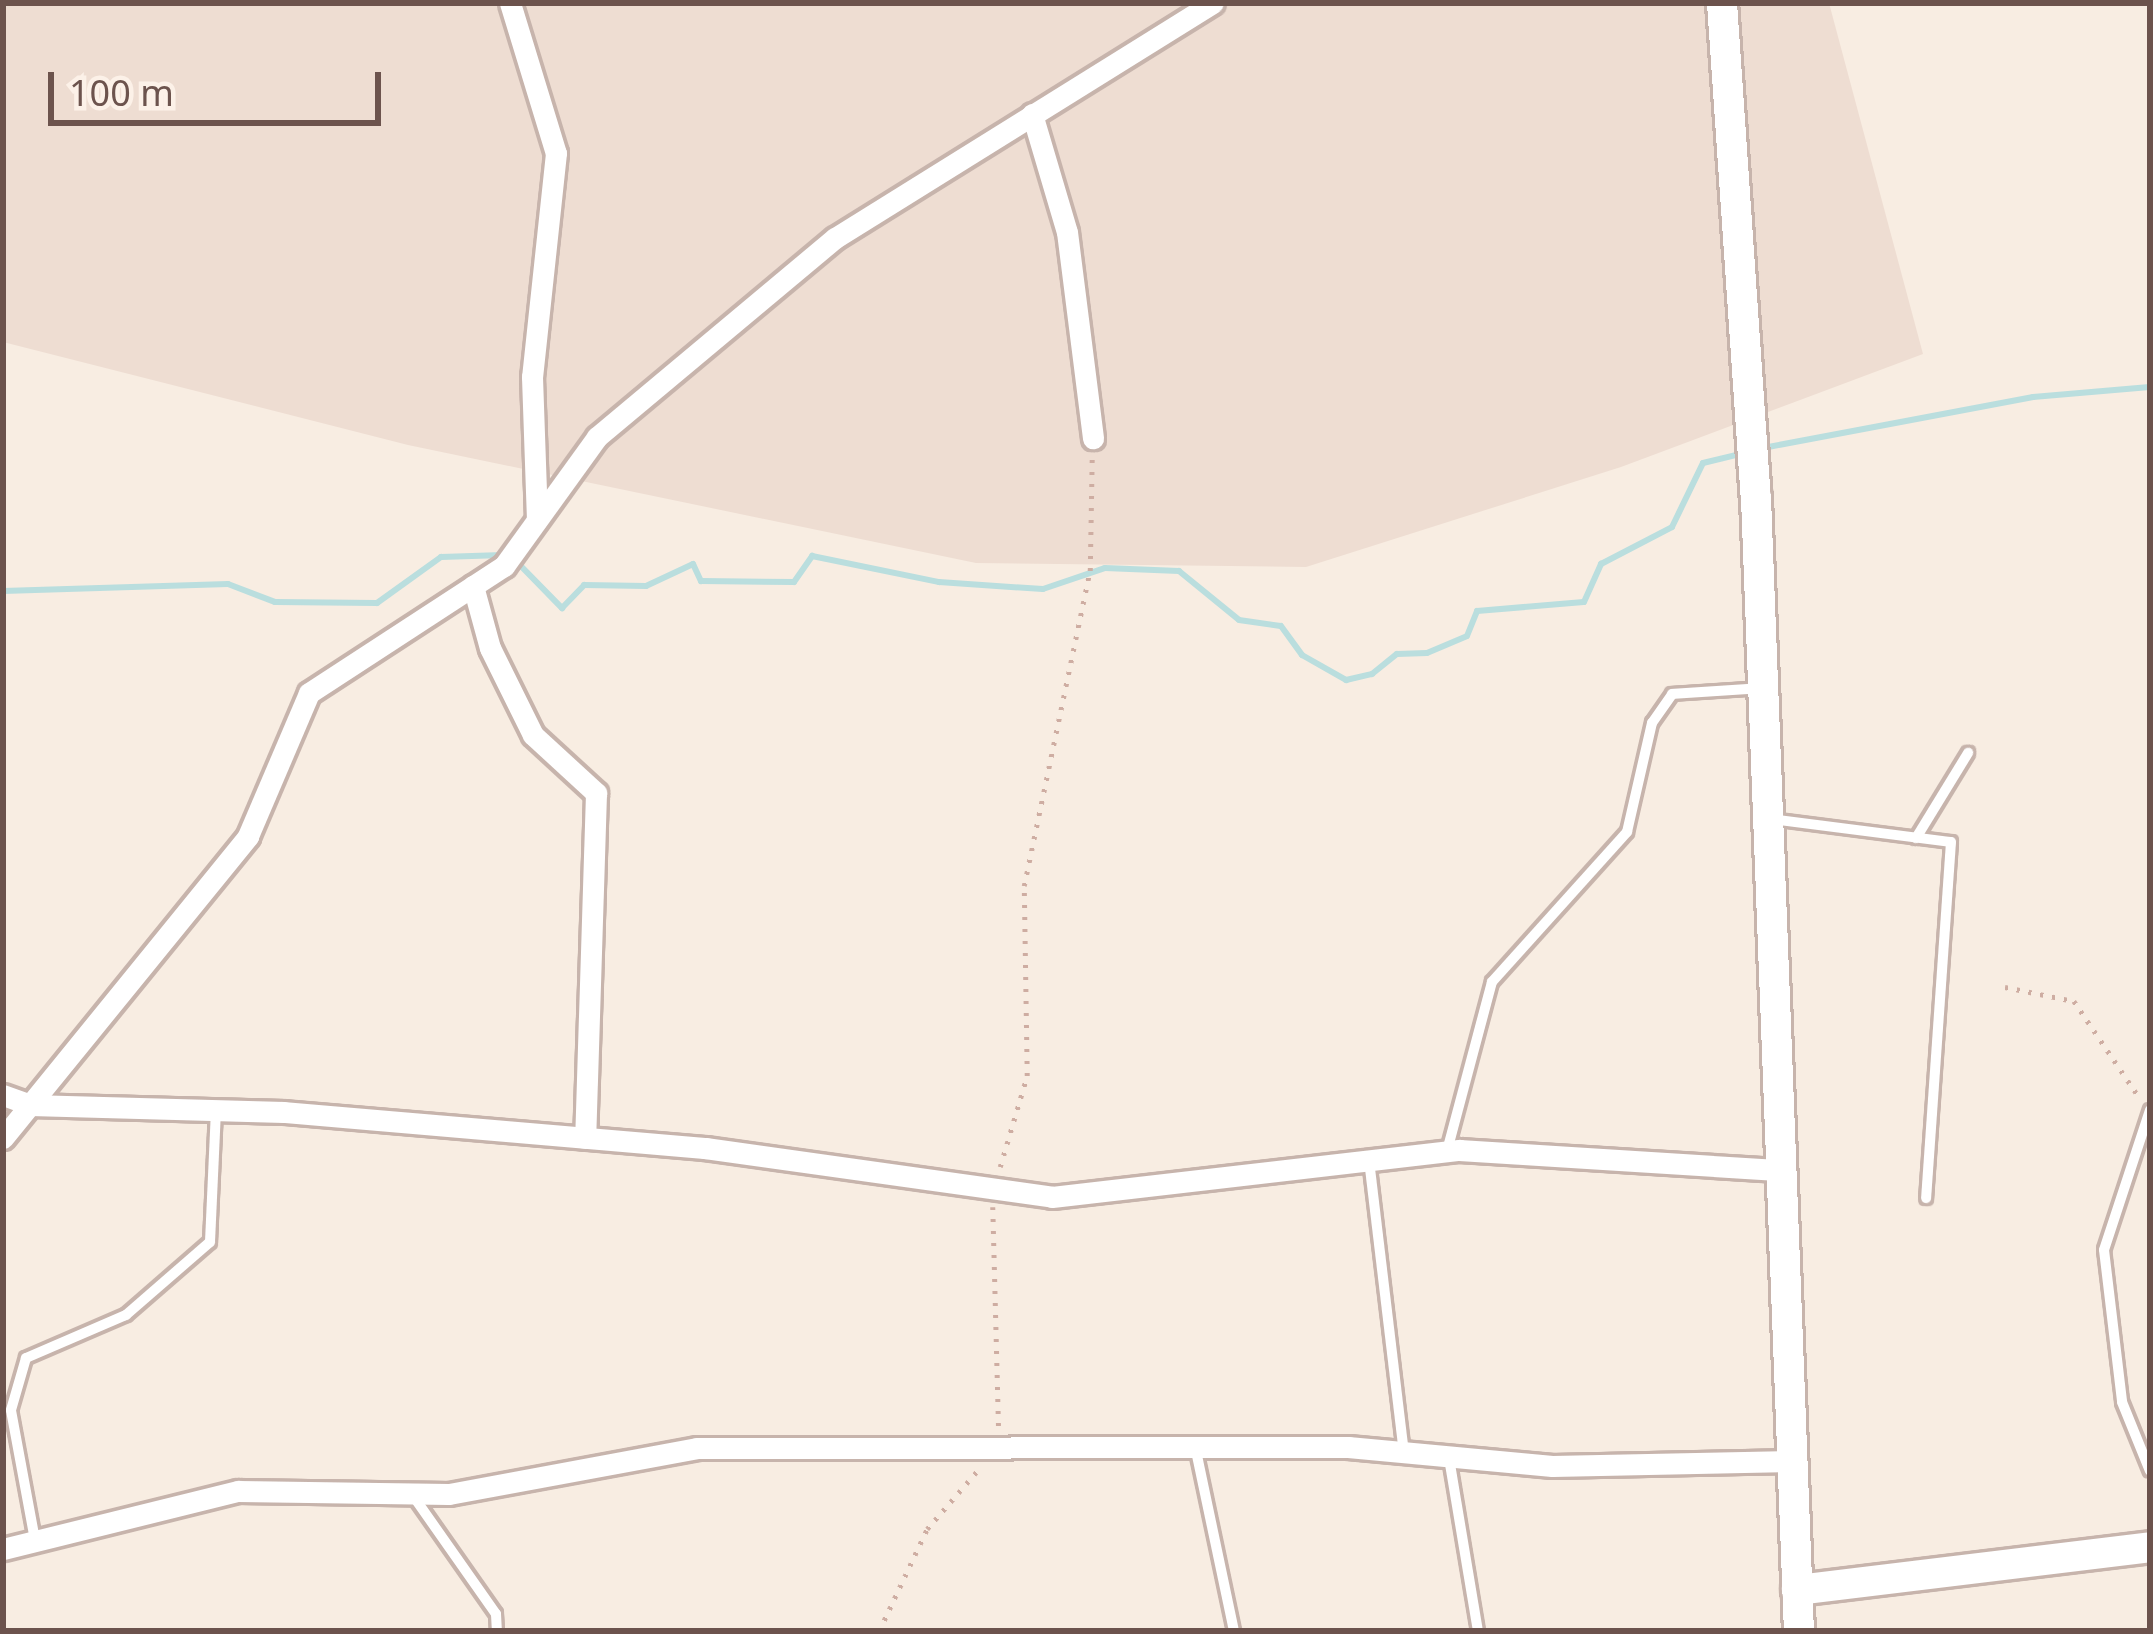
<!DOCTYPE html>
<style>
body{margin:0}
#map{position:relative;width:2153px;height:1634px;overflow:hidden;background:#f8ede2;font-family:"Noto Sans",sans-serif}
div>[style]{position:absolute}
.residential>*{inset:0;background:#eeddd2}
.stream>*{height:6px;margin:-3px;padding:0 3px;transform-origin:3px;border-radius:3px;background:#badede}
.path>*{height:4.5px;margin-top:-2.25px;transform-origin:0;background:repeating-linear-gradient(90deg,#ceada2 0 3px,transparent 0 12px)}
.roads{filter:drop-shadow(3px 0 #c7b4ac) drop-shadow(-3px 0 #c7b4ac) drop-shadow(0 3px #c7b4ac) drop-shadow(0 -3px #c7b4ac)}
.lane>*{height:10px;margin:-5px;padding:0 5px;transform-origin:5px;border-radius:5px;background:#fff}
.street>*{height:21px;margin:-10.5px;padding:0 10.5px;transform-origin:10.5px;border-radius:10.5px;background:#fff}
.secondary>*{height:30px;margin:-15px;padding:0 15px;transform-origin:15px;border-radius:15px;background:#fff}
span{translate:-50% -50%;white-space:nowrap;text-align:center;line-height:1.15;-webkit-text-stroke:10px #fcf1e8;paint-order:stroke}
.frame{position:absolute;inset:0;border:6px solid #6c534d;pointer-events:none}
.scale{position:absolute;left:48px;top:72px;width:333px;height:54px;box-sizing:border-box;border:6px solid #6c534d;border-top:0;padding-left:15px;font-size:36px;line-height:42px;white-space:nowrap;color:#6c534d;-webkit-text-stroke:9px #fcf1e8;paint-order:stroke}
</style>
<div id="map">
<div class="residential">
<i style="clip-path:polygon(3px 3px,1829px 3px,1923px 354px,1621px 467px,1306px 567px,976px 563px,408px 445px,3px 342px)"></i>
</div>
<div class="stream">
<i style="left:1763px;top:448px;width:275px;rotate:-10.7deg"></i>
<i style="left:2033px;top:397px;width:117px;rotate:-4.9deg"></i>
<i style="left:514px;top:559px;width:69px;rotate:45.6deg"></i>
<i style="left:562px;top:608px;width:32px;rotate:-46deg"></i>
<i style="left:584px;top:585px;width:62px;rotate:0.9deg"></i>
<i style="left:646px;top:586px;width:52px;rotate:-25.1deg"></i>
<i style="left:693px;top:564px;width:19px;rotate:65deg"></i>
<i style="left:701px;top:581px;width:93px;rotate:0.6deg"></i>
<i style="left:794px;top:582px;width:32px;rotate:-55deg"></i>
<i style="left:812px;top:556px;width:130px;rotate:11.6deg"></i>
<i style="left:939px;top:582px;width:104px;rotate:3.9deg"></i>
<i style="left:1043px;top:589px;width:65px;rotate:-18.7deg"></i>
<i style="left:1105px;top:568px;width:74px;rotate:2.3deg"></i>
<i style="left:1179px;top:571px;width:77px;rotate:39.2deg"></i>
<i style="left:1239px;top:620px;width:42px;rotate:8.1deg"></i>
<i style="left:1281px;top:626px;width:36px;rotate:54deg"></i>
<i style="left:1302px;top:655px;width:51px;rotate:29.6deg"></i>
<i style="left:1346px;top:680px;width:27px;rotate:-13deg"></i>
<i style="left:1372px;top:674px;width:32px;rotate:-39deg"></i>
<i style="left:1397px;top:654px;width:30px;rotate:-2deg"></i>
<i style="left:1427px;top:653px;width:43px;rotate:-23deg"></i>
<i style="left:1467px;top:636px;width:27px;rotate:-68deg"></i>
<i style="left:1477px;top:611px;width:107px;rotate:-4.8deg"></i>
<i style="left:1584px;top:602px;width:42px;rotate:-65.9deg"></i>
<i style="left:1601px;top:564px;width:80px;rotate:-27.5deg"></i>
<i style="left:1672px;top:527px;width:71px;rotate:-64.2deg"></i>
<i style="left:1703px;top:463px;width:42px;rotate:-13.7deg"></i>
<i style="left:3px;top:591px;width:225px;rotate:-1.8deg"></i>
<i style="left:228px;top:584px;width:50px;rotate:21deg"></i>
<i style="left:275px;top:602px;width:102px;rotate:0.6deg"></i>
<i style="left:377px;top:603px;width:79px;rotate:-35.7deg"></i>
<i style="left:441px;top:557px;width:62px;rotate:-1.8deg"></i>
</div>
<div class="path">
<i style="left:2005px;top:987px;width:70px;rotate:11.5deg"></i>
<i style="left:2074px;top:1001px;width:116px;rotate:55.9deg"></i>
<i style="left:1000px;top:1167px;width:95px;rotate:-73.5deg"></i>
<i style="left:1027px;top:1076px;width:190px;rotate:-90.9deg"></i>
<i style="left:1024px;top:886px;width:322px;rotate:-78.2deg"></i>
<i style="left:1090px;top:571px;width:114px;rotate:-89deg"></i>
<i style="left:993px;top:1207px;width:222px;rotate:88.5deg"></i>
<i style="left:879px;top:1631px;width:113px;rotate:-64.8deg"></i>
<i style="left:927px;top:1529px;width:79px;rotate:-49.1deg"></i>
</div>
<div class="roads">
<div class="lane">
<i style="left:1771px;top:819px;width:181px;rotate:7.3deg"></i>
<i style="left:1951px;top:842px;width:357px;rotate:94deg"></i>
<i style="left:1916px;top:838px;width:100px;rotate:-58.5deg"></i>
<i style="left:2150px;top:1110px;width:147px;rotate:108.2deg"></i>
<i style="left:2104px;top:1250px;width:153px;rotate:83.2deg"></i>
<i style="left:2122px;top:1402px;width:74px;rotate:67.9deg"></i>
<i style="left:1447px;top:1151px;width:175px;rotate:-75.1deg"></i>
<i style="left:1492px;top:982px;width:202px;rotate:-48deg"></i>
<i style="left:1627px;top:832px;width:112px;rotate:-77.1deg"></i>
<i style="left:1652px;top:723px;width:35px;rotate:-55deg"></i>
<i style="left:1672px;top:694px;width:90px;rotate:-3.8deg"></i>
<i style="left:1369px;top:1160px;width:295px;rotate:83.2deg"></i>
<i style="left:1195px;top:1446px;width:189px;rotate:78.1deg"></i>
<i style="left:1449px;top:1458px;width:175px;rotate:80.5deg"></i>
<i style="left:411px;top:1493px;width:148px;rotate:54.9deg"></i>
<i style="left:496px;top:1614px;width:17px;rotate:87deg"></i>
<i style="left:35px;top:1540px;width:132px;rotate:-100.5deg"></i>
<i style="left:11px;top:1410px;width:54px;rotate:-73.9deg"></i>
<i style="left:26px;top:1358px;width:109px;rotate:-23.3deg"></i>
<i style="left:126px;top:1315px;width:111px;rotate:-41deg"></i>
<i style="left:210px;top:1242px;width:131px;rotate:-87.4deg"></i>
</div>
<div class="street">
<i style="left:510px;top:3px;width:157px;rotate:73deg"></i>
<i style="left:556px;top:153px;width:225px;rotate:96.1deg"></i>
<i style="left:532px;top:377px;width:143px;rotate:88deg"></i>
<i style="left:1032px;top:114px;width:123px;rotate:73.5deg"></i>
<i style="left:1067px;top:232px;width:208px;rotate:82.8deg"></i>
<i style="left:473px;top:586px;width:64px;rotate:74.7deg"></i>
<i style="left:490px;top:648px;width:97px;rotate:63.7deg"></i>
<i style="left:533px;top:735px;width:86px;rotate:42.6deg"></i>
<i style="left:596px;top:793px;width:345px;rotate:91.8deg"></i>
<i style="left:3px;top:1095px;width:29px;rotate:20deg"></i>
<i style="left:30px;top:1105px;width:254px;rotate:1.6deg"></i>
<i style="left:284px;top:1112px;width:423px;rotate:4.9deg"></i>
<i style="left:705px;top:1148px;width:350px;rotate:8deg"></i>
<i style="left:1052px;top:1197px;width:410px;rotate:-6.6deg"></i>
<i style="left:1459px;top:1150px;width:323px;rotate:3.6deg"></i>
<i style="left:3px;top:1138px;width:389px;rotate:-50.9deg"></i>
<i style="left:248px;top:836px;width:155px;rotate:-66.9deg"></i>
<i style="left:309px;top:693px;width:233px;rotate:-33.1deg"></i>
<i style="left:504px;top:566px;width:159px;rotate:-54.2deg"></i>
<i style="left:597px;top:437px;width:310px;rotate:-39.9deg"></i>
<i style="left:835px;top:238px;width:445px;rotate:-31.9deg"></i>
<i style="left:3px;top:1549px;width:242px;rotate:-13.9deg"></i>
<i style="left:238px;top:1491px;width:211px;rotate:0.8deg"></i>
<i style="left:449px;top:1494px;width:252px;rotate:-10.5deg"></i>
<i style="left:697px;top:1448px;width:651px;rotate:-0.09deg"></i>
<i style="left:1348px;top:1447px;width:205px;rotate:5.3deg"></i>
<i style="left:1552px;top:1466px;width:240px;rotate:-1.2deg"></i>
</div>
<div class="secondary">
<i style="left:1722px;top:3px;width:496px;rotate:86.1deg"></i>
<i style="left:1756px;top:498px;width:1134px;rotate:87.83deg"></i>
<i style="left:1797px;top:1590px;width:356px;rotate:-6.9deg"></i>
</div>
</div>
<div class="frame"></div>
<div class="scale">100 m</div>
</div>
